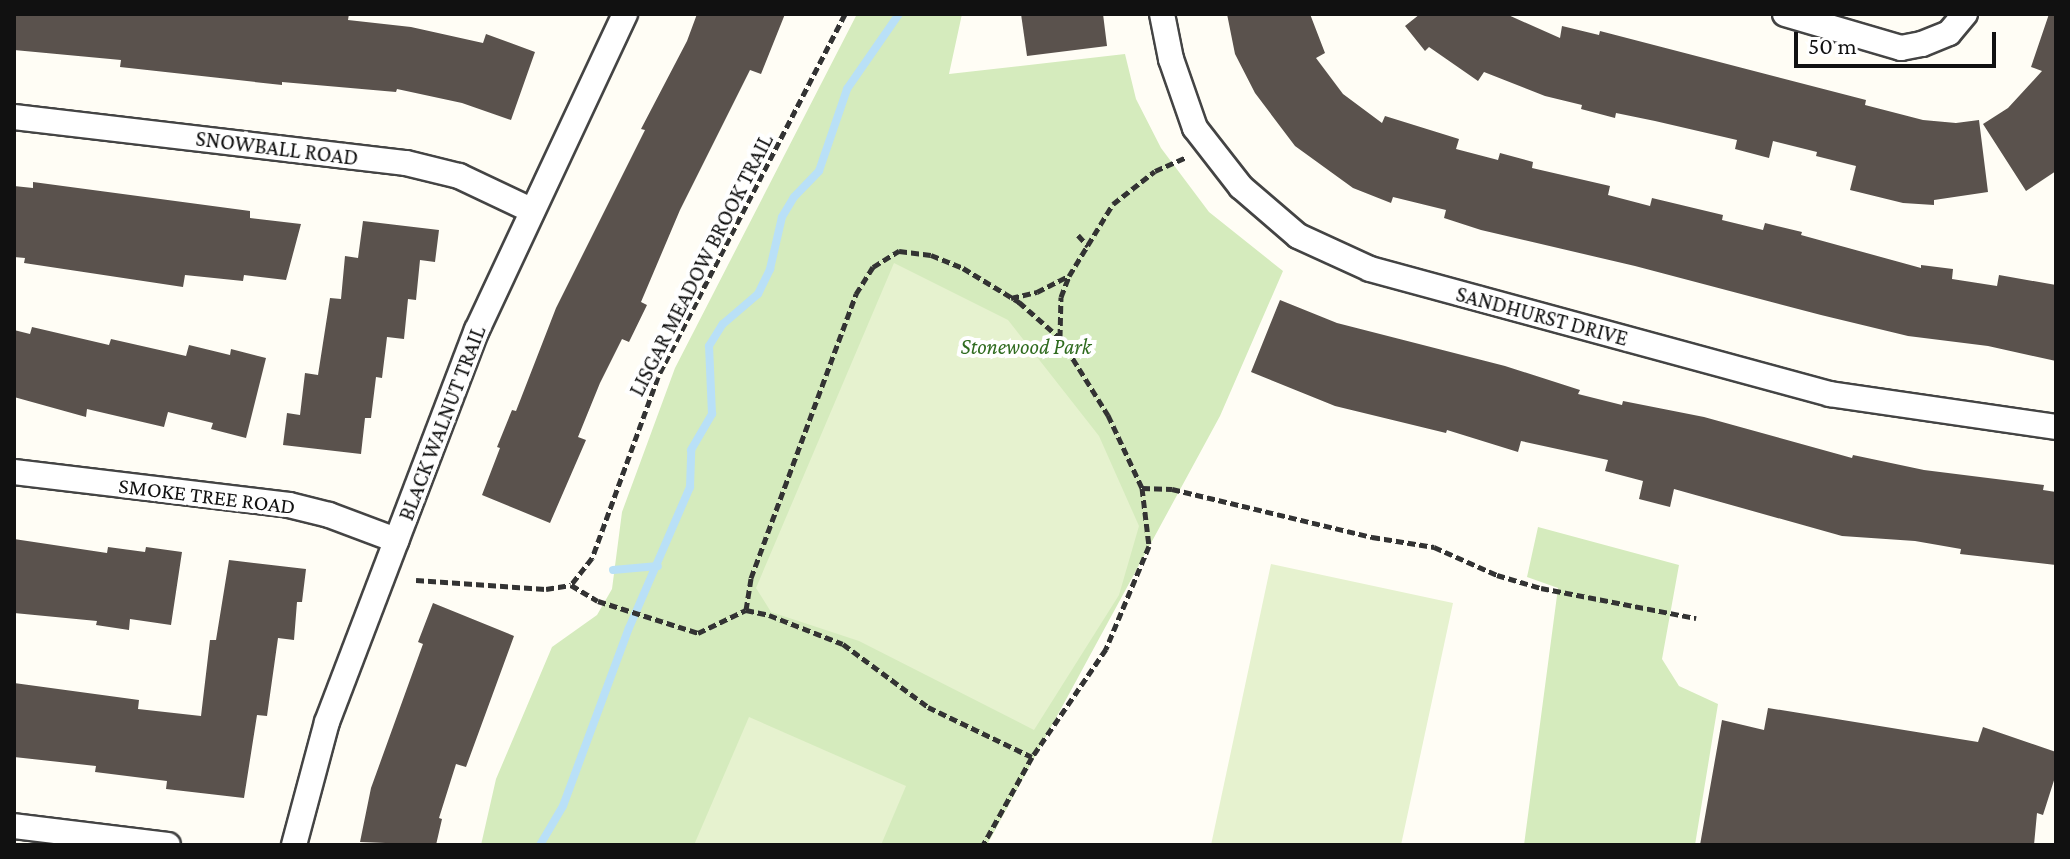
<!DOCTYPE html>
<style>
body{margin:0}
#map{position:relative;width:2070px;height:859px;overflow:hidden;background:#fffdf5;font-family:"Crimson Pro",serif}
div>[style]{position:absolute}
.green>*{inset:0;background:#d5ebbd}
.pitch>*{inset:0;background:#e6f2cf}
.stream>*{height:8px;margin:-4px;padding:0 4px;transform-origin:4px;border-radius:4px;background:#b9e0f7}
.building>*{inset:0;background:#5a524d}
.path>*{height:5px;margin-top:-2.5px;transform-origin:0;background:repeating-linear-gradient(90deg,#333 0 8px,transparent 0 12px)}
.roads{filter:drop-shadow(2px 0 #444) drop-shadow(-2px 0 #444) drop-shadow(0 2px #444) drop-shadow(0 -2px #444)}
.street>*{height:24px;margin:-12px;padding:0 12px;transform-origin:12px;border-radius:12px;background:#fff}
span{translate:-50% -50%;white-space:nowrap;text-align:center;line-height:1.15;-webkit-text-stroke:8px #fff;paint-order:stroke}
.street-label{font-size:22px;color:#111}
.park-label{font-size:22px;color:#2f6b1f;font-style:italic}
.frame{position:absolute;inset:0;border:16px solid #111;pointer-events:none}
.scale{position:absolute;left:1794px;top:32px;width:202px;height:36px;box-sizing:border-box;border:4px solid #111;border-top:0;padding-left:10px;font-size:24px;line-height:28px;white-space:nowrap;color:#111;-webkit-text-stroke:6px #fff;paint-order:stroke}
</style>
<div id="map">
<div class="green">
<i style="clip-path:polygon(857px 14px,962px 14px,949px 74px,1125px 54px,1136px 99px,1161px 148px,1209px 212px,1283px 271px,1220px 416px,987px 845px,481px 845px,496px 779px,552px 647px,597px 615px,612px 589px,622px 512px,675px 368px)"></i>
<i style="clip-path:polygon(1538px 527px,1679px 565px,1662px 659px,1679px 686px,1718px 704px,1695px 845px,1524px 845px,1558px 588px,1527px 577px)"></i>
</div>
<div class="pitch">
<i style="clip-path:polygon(894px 263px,1008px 320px,1099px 436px,1139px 526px,1119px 595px,1034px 730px,859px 641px,771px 612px,756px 588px)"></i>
<i style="clip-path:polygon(1271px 564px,1453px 603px,1401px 845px,1211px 845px)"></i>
<i style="clip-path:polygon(749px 717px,906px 786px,881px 845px,694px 845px)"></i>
</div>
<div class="stream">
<i style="left:613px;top:570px;width:45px;rotate:-5.1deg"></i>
<i style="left:540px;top:845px;width:45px;rotate:-59.5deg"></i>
<i style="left:563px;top:806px;width:190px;rotate:-69.7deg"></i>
<i style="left:629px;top:628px;width:154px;rotate:-66.6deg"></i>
<i style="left:690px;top:487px;width:37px;rotate:-88deg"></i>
<i style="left:691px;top:450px;width:42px;rotate:-59.7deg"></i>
<i style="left:712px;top:414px;width:68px;rotate:-92.5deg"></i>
<i style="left:709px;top:346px;width:26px;rotate:-58deg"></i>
<i style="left:723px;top:324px;width:46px;rotate:-40.6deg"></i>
<i style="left:758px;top:294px;width:28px;rotate:-64deg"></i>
<i style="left:770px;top:269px;width:53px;rotate:-77deg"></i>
<i style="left:782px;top:217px;width:23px;rotate:-59deg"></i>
<i style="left:794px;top:197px;width:36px;rotate:-46deg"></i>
<i style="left:819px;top:171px;width:87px;rotate:-71.1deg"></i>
<i style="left:847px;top:89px;width:91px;rotate:-55.3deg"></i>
</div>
<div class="building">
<i style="clip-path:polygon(14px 14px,349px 14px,348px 20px,411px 27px,483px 43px,486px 34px,535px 52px,511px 120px,462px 103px,397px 89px,396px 92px,282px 82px,282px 85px,120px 67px,121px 60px,14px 50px)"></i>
<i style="clip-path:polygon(697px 14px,785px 14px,761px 74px,750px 70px,680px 210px,641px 302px,647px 305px,629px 342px,622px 339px,600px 383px,578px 437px,586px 440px,550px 523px,482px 495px,500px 448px,497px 447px,512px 410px,516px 411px,556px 308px,645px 130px,641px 129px,687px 41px)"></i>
<i style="clip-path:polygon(1021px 14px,1103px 14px,1107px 46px,1027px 56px)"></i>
<i style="clip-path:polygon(1227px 14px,1310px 14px,1325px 53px,1316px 58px,1343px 94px,1382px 123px,1385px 116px,1459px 139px,1456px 149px,1498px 160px,1500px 153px,1533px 162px,1532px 168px,1610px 186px,1608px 195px,1650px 206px,1652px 198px,1723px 215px,1722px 220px,1763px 230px,1765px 223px,1802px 232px,1801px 235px,1921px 268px,1921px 265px,1953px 269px,1952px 279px,1997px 286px,1999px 275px,2056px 285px,2056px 361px,1988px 346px,1908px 336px,1821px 315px,1635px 266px,1481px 230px,1444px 218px,1446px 210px,1393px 197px,1391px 203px,1353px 188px,1295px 146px,1255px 93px,1235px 54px)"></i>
<i style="clip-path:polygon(1420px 14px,1506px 14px,1560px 38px,1562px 26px,1599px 35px,1600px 31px,1866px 100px,1865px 105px,1923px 120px,1956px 123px,1979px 120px,1988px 192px,1934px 200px,1934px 205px,1903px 203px,1850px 190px,1856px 166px,1816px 156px,1817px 152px,1773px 141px,1769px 158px,1735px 149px,1737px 140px,1655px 121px,1616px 113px,1615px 118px,1581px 109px,1582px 105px,1545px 96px,1484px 72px,1478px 81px,1429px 47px,1425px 51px,1405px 26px)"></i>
<i style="clip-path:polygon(2049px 14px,2056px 14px,2056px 171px,2026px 191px,1983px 124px,2008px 108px,2042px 71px,2031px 67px)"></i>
<i style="clip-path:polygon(33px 182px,250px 211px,250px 218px,301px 224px,286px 280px,244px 275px,243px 281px,185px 275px,183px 287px,24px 263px,25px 258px,14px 257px,14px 186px,33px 188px)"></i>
<i style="clip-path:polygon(363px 221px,439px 230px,435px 262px,420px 260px,416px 300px,408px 299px,404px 339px,387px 337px,382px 378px,376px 377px,371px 418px,365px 418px,361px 454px,283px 445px,287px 413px,300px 415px,305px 373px,318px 375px,330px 298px,341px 299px,345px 256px,358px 258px)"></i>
<i style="clip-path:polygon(1280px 300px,1337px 323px,1505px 366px,1580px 390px,1578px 394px,1622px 405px,1623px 401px,1704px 417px,1852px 458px,1853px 455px,1924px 470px,2044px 485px,2043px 490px,2056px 492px,2056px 565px,1960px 554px,1961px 549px,1915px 541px,1842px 536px,1674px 489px,1670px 507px,1639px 499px,1643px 481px,1605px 471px,1608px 460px,1521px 441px,1518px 452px,1447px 430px,1446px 433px,1335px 406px,1251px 372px)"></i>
<i style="clip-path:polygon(32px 327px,109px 345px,111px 339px,186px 356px,189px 345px,230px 355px,231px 349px,266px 358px,246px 438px,211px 429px,213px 423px,168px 412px,164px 427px,87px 409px,86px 417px,14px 397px,14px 330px,30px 334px)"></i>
<i style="clip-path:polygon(14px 539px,107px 553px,108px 547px,145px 552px,146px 547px,182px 552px,171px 625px,130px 619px,129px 630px,96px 625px,97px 621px,14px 613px)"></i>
<i style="clip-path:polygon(229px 560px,306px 569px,302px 602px,297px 602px,294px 640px,278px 638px,267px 716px,257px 715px,244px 798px,166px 789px,167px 781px,95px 772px,96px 766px,14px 757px,14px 683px,139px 700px,138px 709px,201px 716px,210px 640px,216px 640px)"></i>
<i style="clip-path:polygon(433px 603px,514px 636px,466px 767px,456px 764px,439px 818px,442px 819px,436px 845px,360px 842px,371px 788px,423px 644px,418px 642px)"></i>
<i style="clip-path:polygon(1768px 708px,1978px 742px,1983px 727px,2056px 752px,2056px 774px,2043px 815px,2037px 813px,2034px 845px,1700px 845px,1722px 720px,1764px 730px)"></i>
</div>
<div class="path">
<i style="left:845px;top:14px;width:408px;rotate:117.3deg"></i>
<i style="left:658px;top:377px;width:193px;rotate:110deg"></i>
<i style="left:592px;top:558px;width:34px;rotate:128deg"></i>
<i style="left:571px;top:585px;width:31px;rotate:31deg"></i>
<i style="left:598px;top:601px;width:105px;rotate:17.7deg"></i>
<i style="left:698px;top:633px;width:53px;rotate:-25.6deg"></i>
<i style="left:746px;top:610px;width:24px;rotate:12deg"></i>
<i style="left:769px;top:615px;width:79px;rotate:21.4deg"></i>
<i style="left:843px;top:644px;width:106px;rotate:36.5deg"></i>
<i style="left:928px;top:707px;width:115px;rotate:25.7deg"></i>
<i style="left:1078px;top:235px;width:15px;rotate:48deg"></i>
<i style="left:1011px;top:298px;width:27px;rotate:-13deg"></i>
<i style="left:1037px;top:292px;width:35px;rotate:-27deg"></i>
<i style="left:1060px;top:337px;width:40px;rotate:-88.6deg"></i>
<i style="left:1061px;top:297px;width:22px;rotate:-69deg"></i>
<i style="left:1069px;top:276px;width:84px;rotate:-58.6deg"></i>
<i style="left:1113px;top:204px;width:53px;rotate:-38.2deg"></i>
<i style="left:1155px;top:171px;width:34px;rotate:-24deg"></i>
<i style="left:1142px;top:488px;width:30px;rotate:2deg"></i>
<i style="left:1172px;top:489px;width:206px;rotate:13.5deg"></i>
<i style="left:1372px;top:537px;width:63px;rotate:9.2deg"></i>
<i style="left:1434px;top:547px;width:69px;rotate:24deg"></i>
<i style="left:1497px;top:575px;width:46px;rotate:16.5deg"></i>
<i style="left:1541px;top:588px;width:158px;rotate:11deg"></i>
<i style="left:416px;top:580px;width:130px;rotate:4deg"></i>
<i style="left:546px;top:589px;width:25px;rotate:-9deg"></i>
<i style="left:746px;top:610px;width:32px;rotate:-81deg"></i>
<i style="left:751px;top:578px;width:303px;rotate:-69.7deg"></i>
<i style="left:856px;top:294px;width:32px;rotate:-58deg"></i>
<i style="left:873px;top:267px;width:31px;rotate:-32deg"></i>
<i style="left:899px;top:251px;width:32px;rotate:7deg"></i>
<i style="left:931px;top:255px;width:35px;rotate:22deg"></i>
<i style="left:963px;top:268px;width:66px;rotate:31.3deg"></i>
<i style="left:1019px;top:302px;width:55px;rotate:41.3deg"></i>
<i style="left:1060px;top:338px;width:91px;rotate:58.1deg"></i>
<i style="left:1108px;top:415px;width:81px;rotate:65deg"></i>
<i style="left:1142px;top:488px;width:58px;rotate:83.1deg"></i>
<i style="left:1149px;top:546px;width:112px;rotate:112.7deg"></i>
<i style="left:1106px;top:649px;width:131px;rotate:124.4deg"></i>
<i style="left:1032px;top:757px;width:101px;rotate:119.1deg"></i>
</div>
<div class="roads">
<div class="street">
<i style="left:1162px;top:14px;width:46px;rotate:78.7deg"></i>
<i style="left:1171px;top:59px;width:73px;rotate:70.8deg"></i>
<i style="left:1195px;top:128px;width:75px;rotate:52.1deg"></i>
<i style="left:1241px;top:187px;width:75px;rotate:40.7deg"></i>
<i style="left:1298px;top:236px;width:79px;rotate:24.6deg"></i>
<i style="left:1370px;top:269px;width:477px;rotate:15.2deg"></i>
<i style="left:1830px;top:394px;width:228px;rotate:8.3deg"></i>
<i style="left:1785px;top:14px;width:121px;rotate:16.3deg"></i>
<i style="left:1901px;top:48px;width:21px;rotate:-11deg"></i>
<i style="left:1922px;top:44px;width:29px;rotate:-22deg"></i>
<i style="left:1949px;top:33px;width:25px;rotate:-50deg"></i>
<i style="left:14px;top:117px;width:395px;rotate:6.7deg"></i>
<i style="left:406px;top:163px;width:55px;rotate:13.8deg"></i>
<i style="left:459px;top:176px;width:80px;rotate:25.3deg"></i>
<i style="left:14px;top:472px;width:277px;rotate:6.8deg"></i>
<i style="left:289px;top:505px;width:41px;rotate:14deg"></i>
<i style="left:329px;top:515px;width:72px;rotate:20.5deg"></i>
<i style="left:14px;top:826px;width:155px;rotate:7deg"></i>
<i style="left:294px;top:845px;width:127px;rotate:-75deg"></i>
<i style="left:327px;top:722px;width:420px;rotate:-69.1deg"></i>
<i style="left:477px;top:330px;width:349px;rotate:-64.9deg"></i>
</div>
</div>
<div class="street-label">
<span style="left:277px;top:148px;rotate:7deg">SNOWBALL ROAD</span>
<span style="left:701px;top:265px;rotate:-63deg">LISGAR MEADOW BROOK TRAIL</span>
<span style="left:1542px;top:316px;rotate:15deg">SANDHURST DRIVE</span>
<span style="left:442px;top:423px;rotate:-69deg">BLACK WALNUT TRAIL</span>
<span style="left:207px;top:496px;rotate:7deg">SMOKE TREE ROAD</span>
</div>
<div class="park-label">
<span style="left:1026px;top:347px">Stonewood Park</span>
</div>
<div class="frame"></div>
<div class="scale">50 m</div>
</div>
